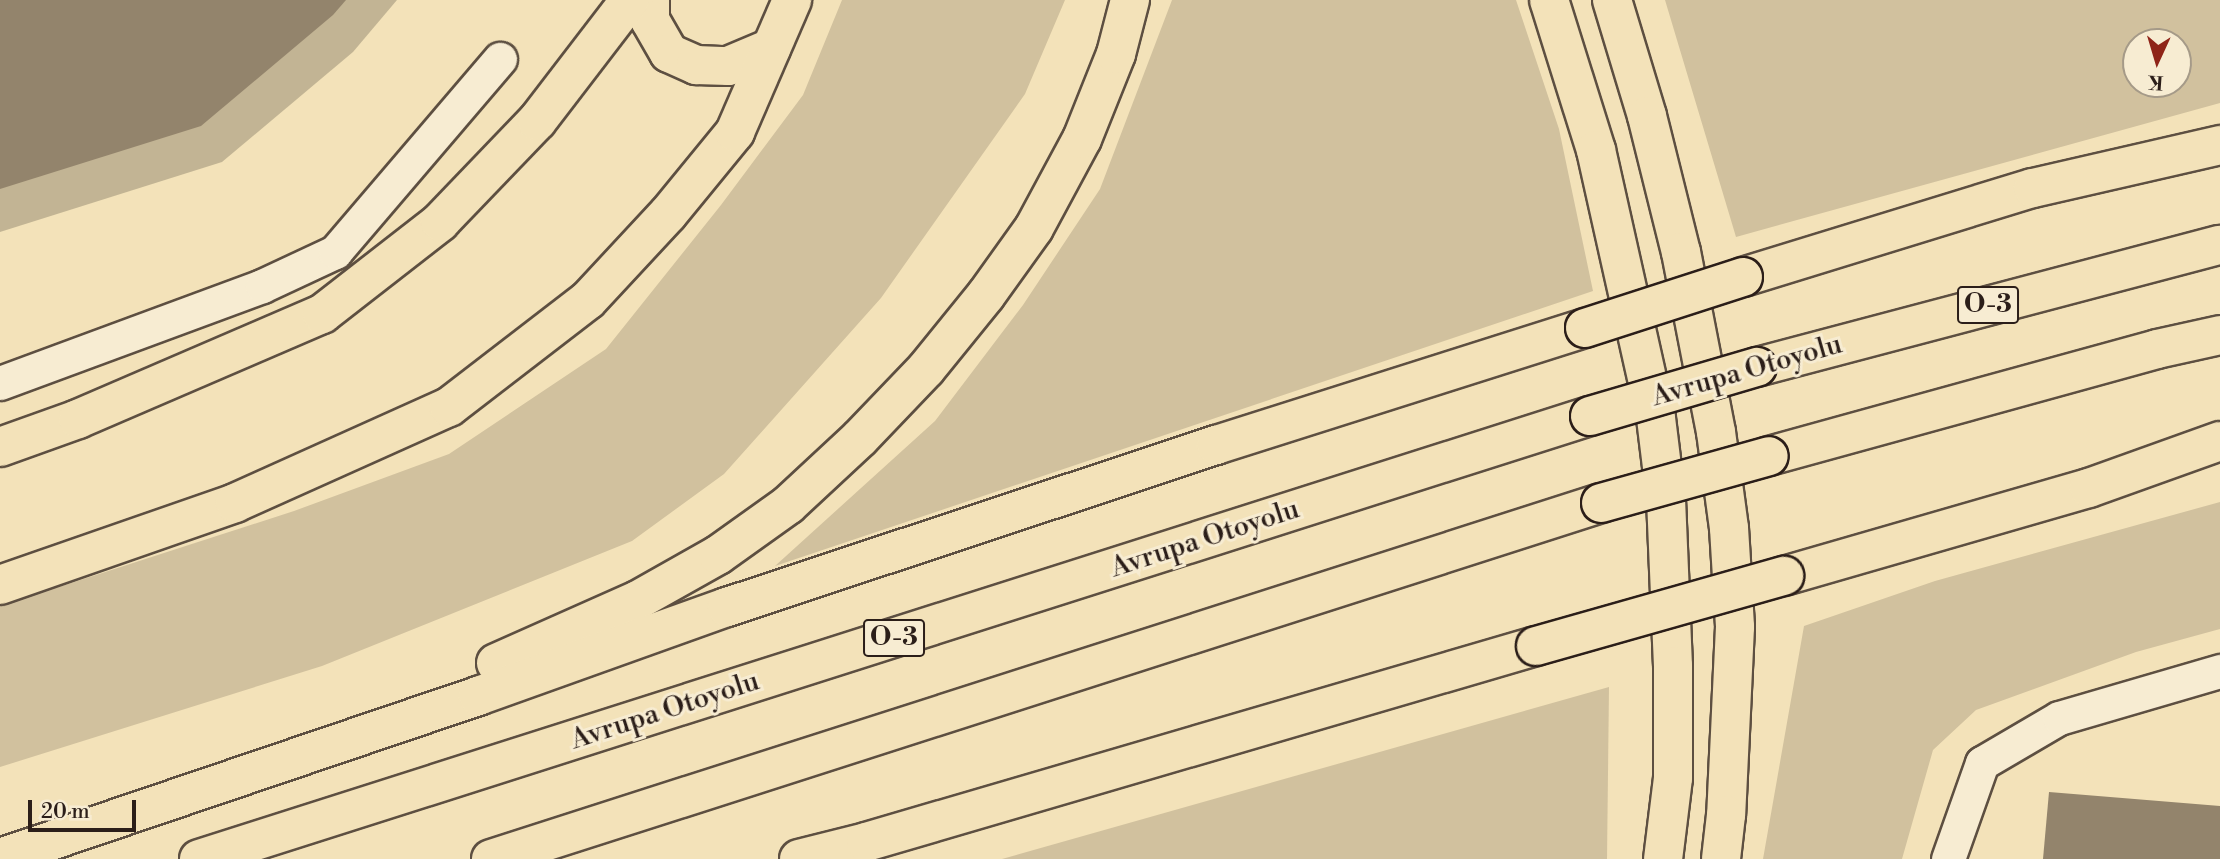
<!DOCTYPE html>
<style>
body{margin:0}
#map{position:relative;width:2220px;height:859px;overflow:hidden;background:#f3e2b9;font-family:"Libre Bodoni",serif}
div>[style]{position:absolute}
[style*='--x']{left:calc(var(--x)*1px);top:calc(var(--y)*1px);width:calc(var(--w)*1px);rotate:calc(var(--a)*1deg)}
.green>*{inset:0;background:#d1c19e}
.shadow>*{inset:0;background:#0003}
.building>*{inset:0;background:#93846c}
.roads{filter:drop-shadow(2px 0 #5d4f41) drop-shadow(-2px 0 #5d4f41) drop-shadow(0 2px #5d4f41) drop-shadow(0 -2px #5d4f41)}
.minor>*{height:33px;margin:-16.5px;padding:0 16.5px;transform-origin:16.5px;border-radius:16.5px;background:#f7ecd2}
.primary>*{height:38px;margin:-19px;padding:0 19px;transform-origin:19px;border-radius:19px;background:#f3e2b9}
.motorway>*{height:38px;margin:-19px;padding:0 19px;transform-origin:19px;border-radius:19px;background:#f3e2b9}
.bridges{filter:drop-shadow(2px 0 #2b1e19) drop-shadow(-2px 0 #2b1e19) drop-shadow(0 2px #2b1e19) drop-shadow(0 -2px #2b1e19)}
.motorway-bridge>*{height:38px;margin:-19px;padding:0 19px;transform-origin:19px;border-radius:19px;background:#f3e2b9}
span{translate:-50% -50%;white-space:nowrap;text-align:center;line-height:1.15;-webkit-text-stroke:6px #f7ecd2;paint-order:stroke}
.shield-label span{padding:2px 5px;background:#f7ecd2;border:2px solid;border-radius:5px;-webkit-text-stroke-width:0}
.shield-label{font-size:26px;color:#2b1e19;font-weight:700}
.street-label{font-size:28px;color:#2b1e19}
.north{position:absolute;left:2122px;top:28px;width:70px;height:70px;box-sizing:border-box;background:#f7ecd2;border:2px solid #a59a88;border-radius:50%;rotate:184deg;font-size:19px;font-weight:700;line-height:28px;text-align:center;color:#2b1e19}
.north::after{content:'';display:block;margin:auto;width:24px;height:32px;background:#8f2418;clip-path:polygon(50% 0,100% 100%,50% 72%,0 100%)}
.scale{position:absolute;left:28px;top:800px;width:108px;height:32px;box-sizing:border-box;border:4px solid #2b1e19;border-top:0;padding-left:9px;font-size:21px;line-height:24px;white-space:nowrap;color:#2b1e19;-webkit-text-stroke:5px #f7ecd2;paint-order:stroke}
</style>
<div id="map">
<div class="green">
<i style="clip-path:polygon(842px 0,1065px 0,1025px 94px,881px 298px,724px 474px,632px 541px,322px 666px,0 767px,0 606px,294px 511px,449px 454px,606px 349px,721px 205px,803px 95px)"></i>
<i style="clip-path:polygon(1172px 0,1516px 0,1559px 129px,1593px 291px,775px 566px,935px 421px,1023px 305px,1100px 189px)"></i>
<i style="clip-path:polygon(evenodd,1665px 0,2220px 0,2220px 103px,1736px 237px,1665px 0,2136px 42px,2178px 42px,2178px 84px,2136px 84px,2136px 42px)"></i>
<i style="clip-path:polygon(2220px 502px,2220px 629px,2136px 652px,1976px 710px,1933px 750px,1902px 859px,1763px 859px,1804px 626px,1935px 581px)"></i>
<i style="clip-path:polygon(1609px 687px,1607px 859px,1002px 859px)"></i>
</div>
<div class="shadow">
<i style="clip-path:polygon(0 0,397px 0,353px 52px,222px 162px,0 232px)"></i>
</div>
<div class="building">
<i style="clip-path:polygon(0 0,346px 0,333px 15px,201px 126px,0 189px)"></i>
<i style="clip-path:polygon(2049px 792px,2220px 806px,2220px 859px,2043px 859px)"></i>
</div>
<div class="roads">
<div class="minor">
<i style="--x:0;--y:383;--w:279;--a:-20.3"></i>
<i style="--x:262;--y:286;--w:81;--a:-25"></i>
<i style="--x:335;--y:252;--w:254;--a:-49.5"></i>
<i style="--x:1948;--y:859;--w:102;--a:-70.5"></i>
<i style="--x:1982;--y:763;--w:89;--a:-30.3"></i>
<i style="--x:2059;--y:718;--w:168;--a:-16.3"></i>
</div>
<div class="primary">
<i style="--x:650;--y:0;--w:20;--a:90"></i>
<i style="--x:650;--y:20;--w:38;--a:60"></i>
<i style="--x:669;--y:53;--w:30;--a:24"></i>
<i style="--x:696;--y:65;--w:32;--a:2"></i>
<i style="--x:728;--y:66;--w:47;--a:-22.7"></i>
<i style="--x:0;--y:447;--w:83;--a:-19.7"></i>
<i style="--x:78;--y:419;--w:266;--a:-23.3"></i>
<i style="--x:322;--y:314;--w:150;--a:-37.9"></i>
<i style="--x:440;--y:222;--w:140;--a:-46.2"></i>
<i style="--x:537;--y:121;--w:153;--a:-52.5"></i>
<i style="--x:0;--y:585;--w:249;--a:-19.2"></i>
<i style="--x:235;--y:503;--w:235;--a:-24.2"></i>
<i style="--x:449;--y:407;--w:175;--a:-37.6"></i>
<i style="--x:588;--y:300;--w:117;--a:-47.1"></i>
<i style="--x:668;--y:214;--w:106;--a:-50.7"></i>
<i style="--x:735;--y:132;--w:144;--a:-66.6"></i>
</div>
<div class="motorway">
<i style="--x:1549;--y:0;--w:157;--a:72.6"></i>
<i style="--x:1596;--y:150;--w:275;--a:77.4"></i>
<i style="--x:1656;--y:418;--w:82;--a:83"></i>
<i style="--x:1666;--y:499;--w:167;--a:87.6"></i>
<i style="--x:1673;--y:666;--w:112;--a:90"></i>
<i style="--x:1673;--y:778;--w:82;--a:97"></i>
<i style="--x:1612;--y:0;--w:121;--a:73.2"></i>
<i style="--x:1647;--y:116;--w:140;--a:76"></i>
<i style="--x:1681;--y:252;--w:183;--a:79"></i>
<i style="--x:1716;--y:432;--w:97;--a:82.3"></i>
<i style="--x:1729;--y:528;--w:99;--a:86.5"></i>
<i style="--x:1735;--y:627;--w:188;--a:92.7"></i>
<i style="--x:1726;--y:815;--w:44;--a:96.5"></i>
<i style="--x:1743;--y:277;--w:303;--a:-17.1"></i>
<i style="--x:2033;--y:188;--w:192;--a:-12.9"></i>
<i style="--x:1757;--y:367;--w:479;--a:-14.8"></i>
<i style="--x:1769;--y:456;--w:402;--a:-15.4"></i>
<i style="--x:2157;--y:349;--w:65;--a:-12.5"></i>
<i style="--x:1784;--y:576;--w:317;--a:-16.1"></i>
<i style="--x:2089;--y:488;--w:139;--a:-19.7"></i>
<i style="--x:496;--y:663;--w:155;--a:-23.9"></i>
<i style="--x:638;--y:600;--w:92;--a:-29.4"></i>
<i style="--x:718;--y:555;--w:86;--a:-35.5"></i>
<i style="--x:788;--y:505;--w:98;--a:-42.9"></i>
<i style="--x:860;--y:438;--w:95;--a:-46.3"></i>
<i style="--x:926;--y:369;--w:95;--a:-51"></i>
<i style="--x:986;--y:295;--w:82;--a:-54.4"></i>
<i style="--x:1034;--y:228;--w:101;--a:-61.7"></i>
<i style="--x:1082;--y:139;--w:92;--a:-68.2"></i>
<i style="--x:1116;--y:54;--w:56;--a:-75.5"></i>
<i style="--x:0;--y:858;--w:505;--a:-18.72"></i>
<i style="--x:478;--y:696;--w:264;--a:-19.7"></i>
<i style="--x:727;--y:607;--w:515;--a:-18.33"></i>
<i style="--x:1216;--y:445;--w:387;--a:-17.6"></i>
<i style="--x:199;--y:859;--w:1460;--a:-17.67"></i>
<i style="--x:491;--y:859;--w:1166;--a:-17.78"></i>
<i style="--x:799;--y:859;--w:69;--a:-14.2"></i>
<i style="--x:866;--y:842;--w:698;--a:-16.31"></i>
</div>
</div>
<div class="bridges">
<div class="motorway-bridge">
<i style="--x:1585;--y:328;--w:166;--a:-17.9"></i>
<i style="--x:1590;--y:416;--w:174;--a:-16.4"></i>
<i style="--x:1601;--y:503;--w:174;--a:-15.6"></i>
<i style="--x:1536;--y:646;--w:258;--a:-15.8"></i>
</div>
</div>
<div class="shield-label">
<span style="left:1988px;top:305px">O-3</span>
<span style="left:894px;top:638px">O-3</span>
</div>
<div class="street-label">
<span style="left:1747px;top:371px;rotate:-16deg">Avrupa Otoyolu</span>
<span style="left:1205px;top:539px;rotate:-18deg">Avrupa Otoyolu</span>
<span style="left:665px;top:711px;rotate:-18deg">Avrupa Otoyolu</span>
</div>
<div class="north">K</div>
<div class="scale">20 m</div>
</div>
